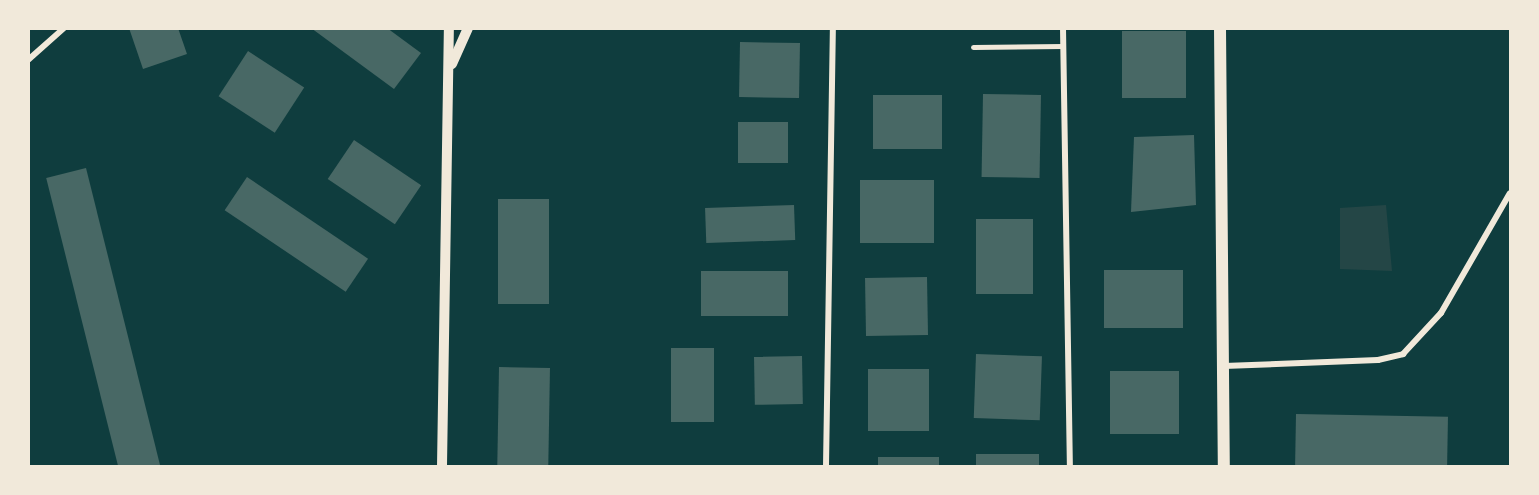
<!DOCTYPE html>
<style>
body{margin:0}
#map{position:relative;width:1539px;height:495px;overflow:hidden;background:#0f3d3e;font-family:Ubuntu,sans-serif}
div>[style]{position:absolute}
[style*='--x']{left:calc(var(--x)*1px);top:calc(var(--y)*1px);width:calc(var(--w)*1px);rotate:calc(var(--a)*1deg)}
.green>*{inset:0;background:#244646}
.building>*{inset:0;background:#486865;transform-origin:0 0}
.pedestrian>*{height:5px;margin:-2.5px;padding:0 2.5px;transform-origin:2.5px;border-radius:2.5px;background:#f1e9da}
.minor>*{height:6px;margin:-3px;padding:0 3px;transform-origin:3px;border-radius:3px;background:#f1e9da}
.tertiary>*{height:10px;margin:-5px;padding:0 5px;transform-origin:5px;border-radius:5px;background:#f1e9da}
.secondary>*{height:12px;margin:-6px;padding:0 6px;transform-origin:6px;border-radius:6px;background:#f1e9da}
span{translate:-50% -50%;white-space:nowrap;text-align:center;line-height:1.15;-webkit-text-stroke:6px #f1e9da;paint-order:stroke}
.frame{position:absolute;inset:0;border:30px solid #f1e9da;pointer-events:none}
</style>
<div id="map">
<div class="green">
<i style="clip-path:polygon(1386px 205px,1392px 271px,1340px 269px,1340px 208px)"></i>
</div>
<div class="building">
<i style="clip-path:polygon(129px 28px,178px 28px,187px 54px,143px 69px)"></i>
<i style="clip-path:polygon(311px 28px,387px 28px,421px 53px,394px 89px)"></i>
<i style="left:1122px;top:31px;width:64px;height:67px"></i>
<i style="left:740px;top:42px;width:60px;height:55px;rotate:1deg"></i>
<i style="left:248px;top:51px;width:67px;height:54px;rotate:33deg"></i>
<i style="left:983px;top:94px;width:58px;height:83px;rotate:1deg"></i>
<i style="left:873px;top:95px;width:69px;height:54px"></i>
<i style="left:738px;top:122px;width:50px;height:41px"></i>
<i style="clip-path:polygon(1194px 135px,1196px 205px,1131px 212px,1134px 137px)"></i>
<i style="left:354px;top:140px;width:81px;height:47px;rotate:34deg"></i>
<i style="left:86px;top:168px;width:307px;height:41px;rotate:76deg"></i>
<i style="left:247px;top:177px;width:146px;height:40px;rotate:34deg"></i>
<i style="left:860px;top:180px;width:74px;height:63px"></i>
<i style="left:498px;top:199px;width:51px;height:105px"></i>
<i style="left:794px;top:205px;width:35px;height:89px;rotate:88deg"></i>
<i style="left:976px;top:219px;width:57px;height:75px"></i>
<i style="left:1104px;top:270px;width:79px;height:58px"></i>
<i style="left:701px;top:271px;width:87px;height:45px"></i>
<i style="left:927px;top:277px;width:58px;height:62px;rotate:89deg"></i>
<i style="left:671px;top:348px;width:43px;height:74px"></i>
<i style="left:976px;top:354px;width:66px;height:64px;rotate:2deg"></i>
<i style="left:802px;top:356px;width:48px;height:48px;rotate:89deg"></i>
<i style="left:499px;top:367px;width:51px;height:99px;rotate:1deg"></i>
<i style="left:868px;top:369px;width:61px;height:62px"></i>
<i style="left:1110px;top:371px;width:69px;height:63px"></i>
<i style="left:1296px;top:414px;width:152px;height:52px;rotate:1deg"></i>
<i style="left:1039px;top:454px;width:12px;height:63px;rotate:90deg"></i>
<i style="left:878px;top:457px;width:61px;height:9px"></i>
</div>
<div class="pedestrian">
<i style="--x:973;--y:47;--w:90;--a:-0.6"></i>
</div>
<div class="minor">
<i style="--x:1063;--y:28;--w:438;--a:89.1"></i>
<i style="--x:28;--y:60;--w:48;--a:-41.6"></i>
<i style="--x:1224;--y:366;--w:154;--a:-2.2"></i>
<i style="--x:1378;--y:360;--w:26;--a:-13"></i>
<i style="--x:1403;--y:354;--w:56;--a:-47.2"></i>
<i style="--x:1441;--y:313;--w:138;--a:-60.1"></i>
<i style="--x:826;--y:466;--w:438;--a:-89.1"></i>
</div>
<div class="tertiary">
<i style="--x:452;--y:64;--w:39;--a:-66"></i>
<i style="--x:442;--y:466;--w:438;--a:-89.1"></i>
</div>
<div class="secondary">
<i style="--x:1220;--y:28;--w:438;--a:89.5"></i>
</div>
<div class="frame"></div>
</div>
